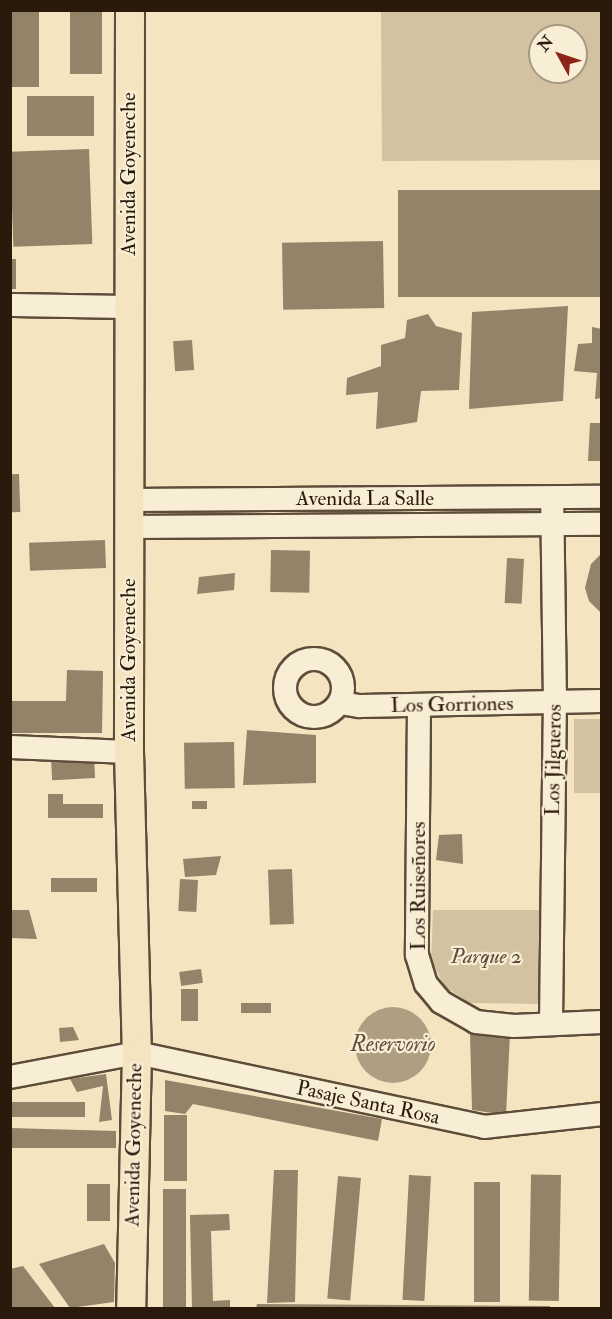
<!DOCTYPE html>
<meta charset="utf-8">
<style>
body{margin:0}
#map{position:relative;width:612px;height:1319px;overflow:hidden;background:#f4e4bf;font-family:"IM FELL Double Pica",serif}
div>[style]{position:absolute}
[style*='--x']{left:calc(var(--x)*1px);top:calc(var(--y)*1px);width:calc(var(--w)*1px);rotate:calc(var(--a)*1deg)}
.green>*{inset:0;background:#d2c2a1;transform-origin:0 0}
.water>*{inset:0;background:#af9f82}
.round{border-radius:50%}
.building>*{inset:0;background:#938369;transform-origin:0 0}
.roads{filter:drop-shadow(2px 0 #5c4c39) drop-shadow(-2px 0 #5c4c39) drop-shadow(0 2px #5c4c39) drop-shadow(0 -2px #5c4c39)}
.minor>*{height:22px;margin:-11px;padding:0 11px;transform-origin:11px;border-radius:11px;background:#f8edd5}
.minor>.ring{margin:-11px;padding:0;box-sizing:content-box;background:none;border:22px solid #f8edd5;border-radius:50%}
.major>*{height:28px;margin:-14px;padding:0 14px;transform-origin:14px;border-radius:14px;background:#f4e4bf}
span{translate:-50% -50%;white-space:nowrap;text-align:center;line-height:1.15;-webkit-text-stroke:4.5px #f8edd5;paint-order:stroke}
.street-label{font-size:21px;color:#2a1a0c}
.park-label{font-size:21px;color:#5c4c39;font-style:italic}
.water-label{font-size:22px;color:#5f4f3b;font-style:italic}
.frame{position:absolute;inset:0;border:12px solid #2a1a0c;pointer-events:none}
.north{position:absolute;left:528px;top:24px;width:60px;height:60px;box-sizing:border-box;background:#f8edd5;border:2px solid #a69985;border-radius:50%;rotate:310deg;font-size:16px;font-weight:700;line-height:24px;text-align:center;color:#2a1a0c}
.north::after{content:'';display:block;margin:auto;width:21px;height:27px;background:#8f2418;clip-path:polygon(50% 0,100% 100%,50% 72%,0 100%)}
</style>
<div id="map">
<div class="green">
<i style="clip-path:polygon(evenodd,381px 11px,601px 11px,601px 160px,382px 161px,381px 11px,540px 36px,576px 36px,576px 72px,540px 72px,540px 36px)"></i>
<i style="left:601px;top:719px;width:74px;height:27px;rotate:90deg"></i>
<i style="clip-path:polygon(433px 910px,541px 910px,541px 1004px,470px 1003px,445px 987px,431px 960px)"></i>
</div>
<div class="water">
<i class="round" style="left:355px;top:1007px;width:76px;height:76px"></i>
</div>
<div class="building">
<i style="left:10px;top:10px;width:29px;height:77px"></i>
<i style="left:70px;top:10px;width:32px;height:64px"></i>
<i style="left:94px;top:96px;width:40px;height:67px;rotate:90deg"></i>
<i style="left:89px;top:149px;width:95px;height:79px;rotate:88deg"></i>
<i style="left:602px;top:190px;width:107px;height:204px;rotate:90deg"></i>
<i style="left:383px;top:241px;width:67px;height:101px;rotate:89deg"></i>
<i style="left:10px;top:259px;width:6px;height:30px"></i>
<i style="clip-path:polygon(568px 306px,563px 401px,469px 409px,472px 312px)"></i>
<i style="clip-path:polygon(428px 314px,436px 326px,462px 333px,459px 390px,421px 391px,417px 422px,376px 429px,378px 392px,346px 395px,347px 378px,381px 366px,381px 345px,405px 338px,407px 320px)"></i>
<i style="clip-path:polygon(592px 327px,602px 329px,602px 398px,595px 399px,597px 373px,574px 371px,578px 344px,592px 343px)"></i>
<i style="left:192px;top:340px;width:30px;height:19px;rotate:86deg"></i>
<i style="clip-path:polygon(590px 423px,602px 423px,602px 461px,588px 461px)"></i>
<i style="left:19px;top:474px;width:38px;height:9px;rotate:88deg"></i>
<i style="left:105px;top:540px;width:28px;height:76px;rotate:88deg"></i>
<i style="left:271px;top:550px;width:39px;height:42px;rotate:1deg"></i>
<i style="clip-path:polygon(602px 553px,602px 614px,589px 601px,585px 588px,591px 564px)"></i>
<i style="left:507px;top:558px;width:17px;height:45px;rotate:3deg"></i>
<i style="clip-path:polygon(235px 573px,234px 590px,197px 594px,199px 577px)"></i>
<i style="clip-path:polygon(67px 670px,103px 671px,102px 733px,10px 733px,10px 701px,66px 701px)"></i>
<i style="clip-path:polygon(247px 730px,316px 735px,316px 783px,243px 785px)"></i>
<i style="left:234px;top:742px;width:46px;height:50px;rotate:89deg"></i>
<i style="left:94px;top:757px;width:21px;height:43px;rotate:87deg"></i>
<i style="clip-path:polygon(48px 794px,63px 794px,63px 804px,103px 804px,103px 818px,48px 818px)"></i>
<i style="left:207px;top:801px;width:8px;height:15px;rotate:90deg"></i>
<i style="clip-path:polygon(462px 834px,463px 864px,436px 860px,439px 835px)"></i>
<i style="clip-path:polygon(221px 856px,216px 875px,185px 877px,183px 859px)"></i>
<i style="left:292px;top:869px;width:55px;height:24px;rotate:88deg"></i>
<i style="left:97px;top:878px;width:14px;height:46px;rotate:90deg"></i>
<i style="left:180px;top:879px;width:18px;height:32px;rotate:3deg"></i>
<i style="clip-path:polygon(10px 910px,29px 910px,37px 939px,10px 938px)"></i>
<i style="left:201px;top:969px;width:14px;height:22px;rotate:82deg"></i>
<i style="left:198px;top:989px;width:32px;height:17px;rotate:90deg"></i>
<i style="left:271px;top:1003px;width:10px;height:30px;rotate:90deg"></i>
<i style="clip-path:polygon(73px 1027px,79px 1040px,60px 1042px,59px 1028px)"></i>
<i style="clip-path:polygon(470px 1033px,510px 1034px,506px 1115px,472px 1110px)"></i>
<i style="clip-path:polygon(106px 1074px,112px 1120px,99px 1122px,103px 1086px,77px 1092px,70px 1079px)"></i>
<i style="clip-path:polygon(165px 1080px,382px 1119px,378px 1141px,193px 1104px,185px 1114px,165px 1111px)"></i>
<i style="left:85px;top:1102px;width:15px;height:75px;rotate:90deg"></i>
<i style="left:164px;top:1115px;width:23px;height:66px"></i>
<i style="clip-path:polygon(10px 1128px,116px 1131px,116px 1148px,10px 1148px)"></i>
<i style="clip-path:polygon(274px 1170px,298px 1170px,295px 1302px,267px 1303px)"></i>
<i style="left:409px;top:1175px;width:22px;height:125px;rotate:3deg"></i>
<i style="left:561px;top:1175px;width:126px;height:30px;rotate:91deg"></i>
<i style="left:338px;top:1176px;width:23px;height:123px;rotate:5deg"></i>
<i style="left:474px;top:1182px;width:26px;height:120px"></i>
<i style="left:87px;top:1184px;width:23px;height:37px"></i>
<i style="left:186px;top:1189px;width:119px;height:23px;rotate:90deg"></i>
<i style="clip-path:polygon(229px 1214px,230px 1230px,211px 1231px,213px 1301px,230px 1300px,230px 1308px,192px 1308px,190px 1215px)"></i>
<i style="clip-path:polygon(104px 1244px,115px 1263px,114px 1302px,70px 1308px,39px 1264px)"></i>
<i style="clip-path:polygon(23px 1266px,55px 1308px,10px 1308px,10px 1269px)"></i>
<i style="clip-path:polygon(257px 1304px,550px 1306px,550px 1308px,256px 1308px)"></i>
</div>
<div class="roads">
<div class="minor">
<i style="--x:10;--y:305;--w:119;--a:1"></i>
<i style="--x:129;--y:500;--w:473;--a:-0.4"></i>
<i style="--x:129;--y:527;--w:473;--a:-0.4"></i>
<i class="ring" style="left:285px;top:659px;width:36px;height:36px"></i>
<i style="--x:340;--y:703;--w:20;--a:9"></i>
<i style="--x:360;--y:706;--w:242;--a:-1.2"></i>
<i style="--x:419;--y:706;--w:249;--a:90.5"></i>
<i style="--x:417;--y:955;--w:30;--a:73"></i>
<i style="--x:426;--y:984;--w:23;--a:50"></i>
<i style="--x:441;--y:1002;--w:40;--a:29.7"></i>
<i style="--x:476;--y:1022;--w:38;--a:6"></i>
<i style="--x:514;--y:1026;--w:88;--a:-2.6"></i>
<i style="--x:10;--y:747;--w:119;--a:2.4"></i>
<i style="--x:551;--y:1023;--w:320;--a:-89.3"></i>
<i style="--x:555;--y:703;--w:205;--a:-90.8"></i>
<i style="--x:10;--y:1077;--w:129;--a:-10.7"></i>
<i style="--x:137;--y:1053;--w:355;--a:12"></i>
<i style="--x:484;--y:1127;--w:119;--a:-6.3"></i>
</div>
<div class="major">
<i style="--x:130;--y:10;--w:742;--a:90.08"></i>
<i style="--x:129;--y:752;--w:301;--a:88.5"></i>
<i style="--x:137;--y:1053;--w:255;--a:91.3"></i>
</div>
</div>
<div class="street-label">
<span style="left:129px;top:174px;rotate:-90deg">Avenida Goyeneche</span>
<span style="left:365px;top:499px">Avenida La Salle</span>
<span style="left:129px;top:660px;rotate:-90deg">Avenida Goyeneche</span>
<span style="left:452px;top:705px;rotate:-1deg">Los Gorriones</span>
<span style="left:554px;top:760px;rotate:-89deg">Los Jilgueros</span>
<span style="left:419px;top:886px;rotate:-90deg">Los Ruiseñores</span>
<span style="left:368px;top:1103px;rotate:12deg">Pasaje Santa Rosa</span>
<span style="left:134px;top:1145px;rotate:-89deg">Avenida Goyeneche</span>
</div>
<div class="park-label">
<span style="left:486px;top:957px">Parque 2</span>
</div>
<div class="water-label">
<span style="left:393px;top:1045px">Reservorio</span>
</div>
<div class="frame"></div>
<div class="north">N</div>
</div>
